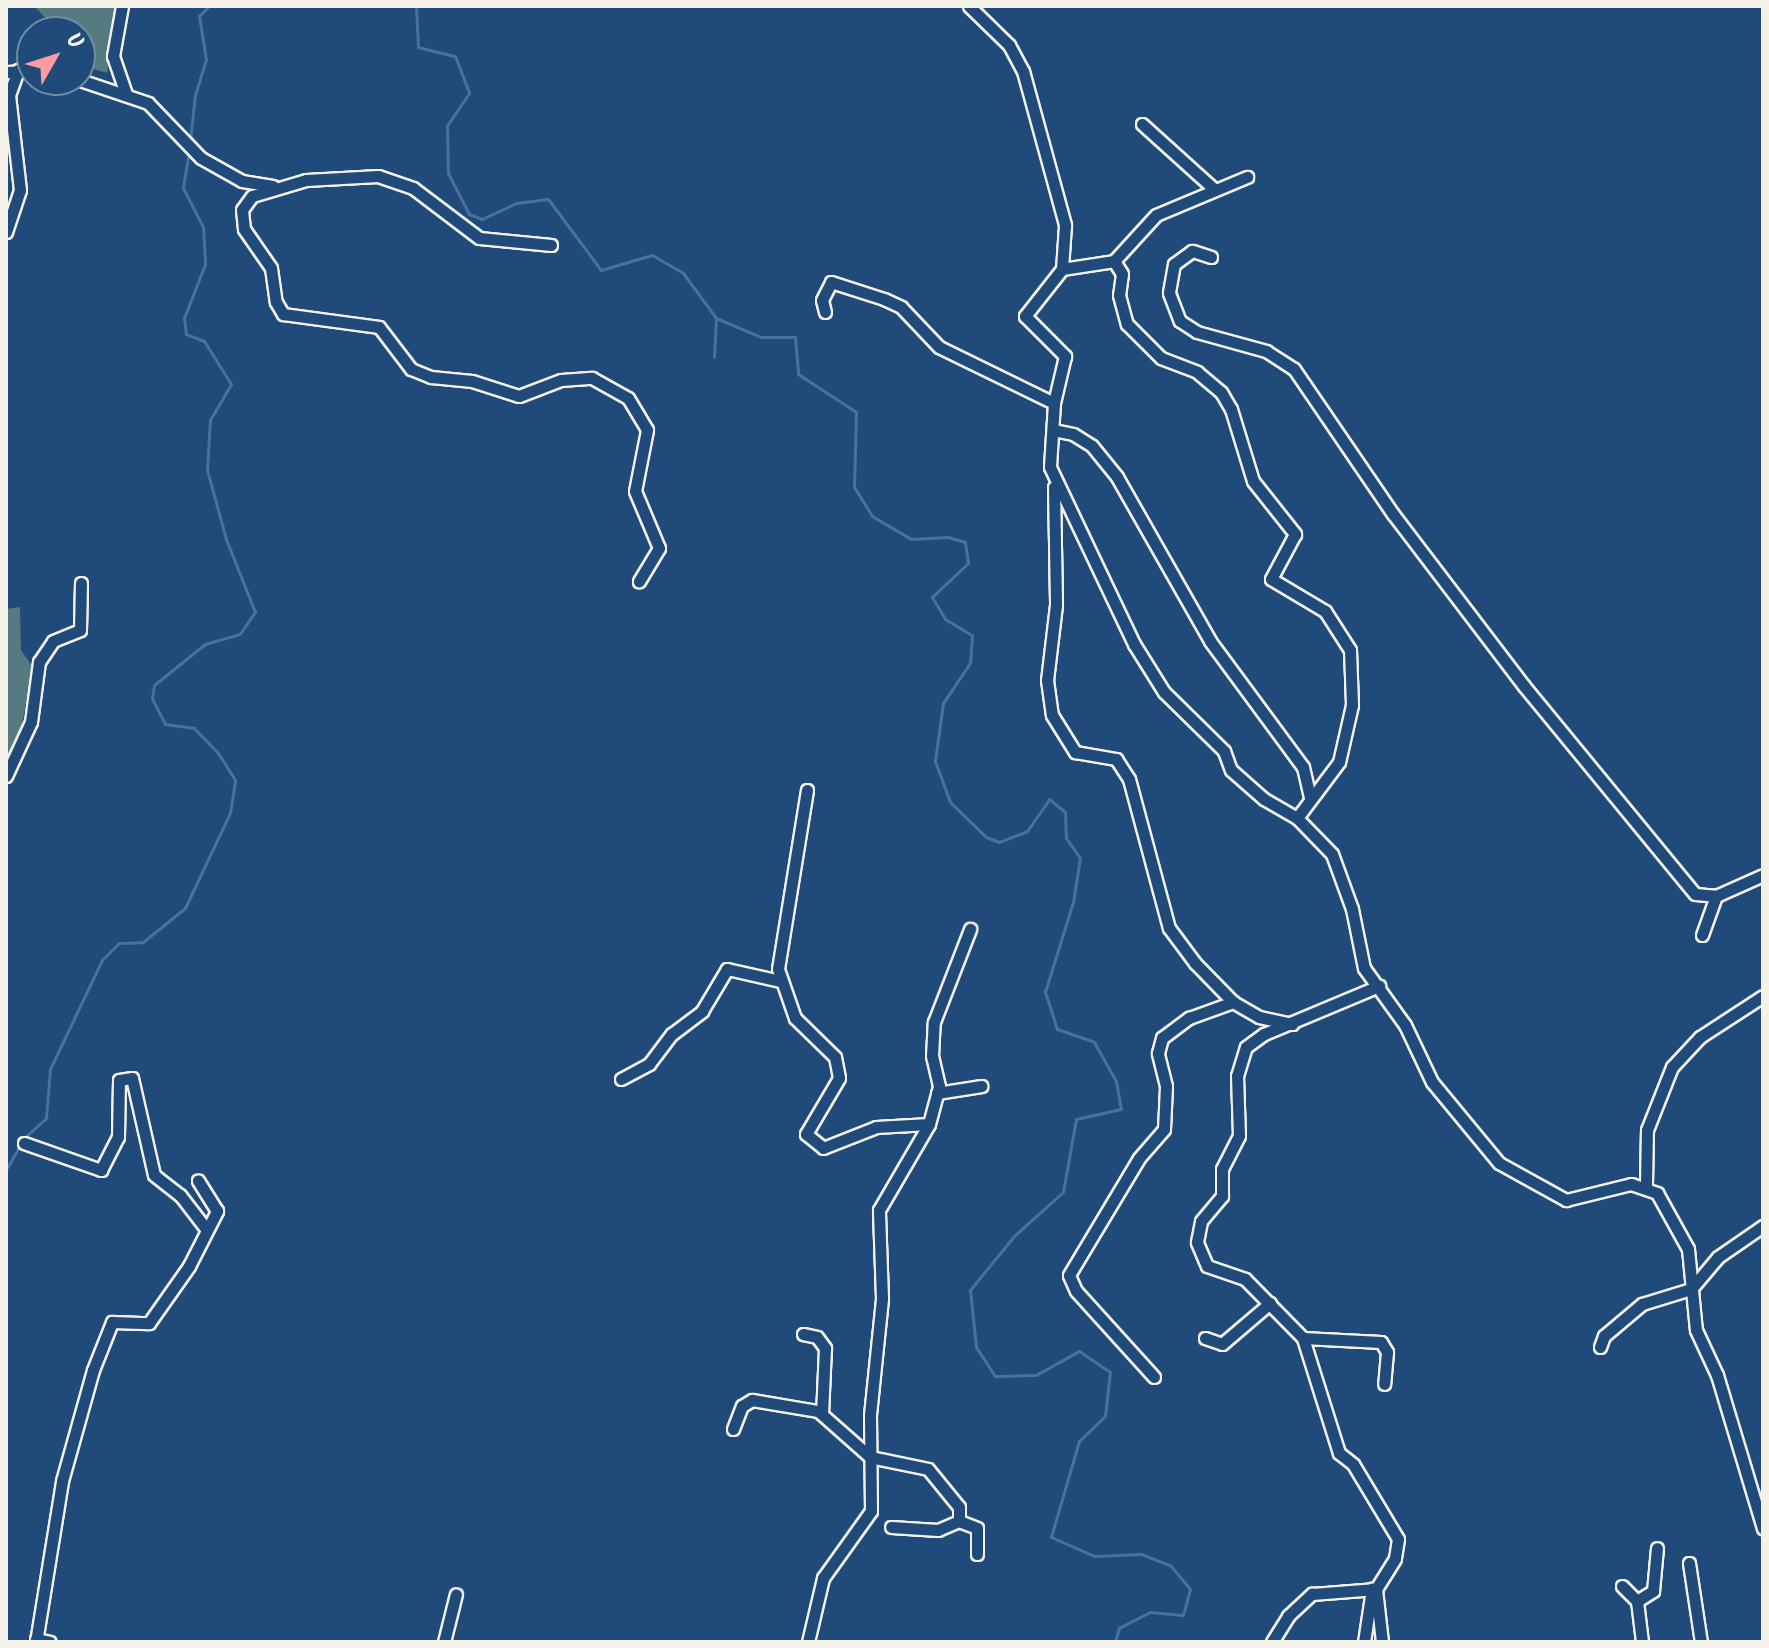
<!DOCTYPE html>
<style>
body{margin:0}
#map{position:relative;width:1769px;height:1648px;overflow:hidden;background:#1f4a7a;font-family:Kalam,sans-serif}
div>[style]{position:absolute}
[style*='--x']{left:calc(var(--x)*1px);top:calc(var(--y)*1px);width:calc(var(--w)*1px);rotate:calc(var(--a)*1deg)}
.green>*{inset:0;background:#557a80}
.stream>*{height:3px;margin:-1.5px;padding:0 1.5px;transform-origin:1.5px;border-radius:1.5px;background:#4473a0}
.roads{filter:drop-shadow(2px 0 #f4f1e8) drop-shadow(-2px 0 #f4f1e8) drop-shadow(0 2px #f4f1e8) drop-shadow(0 -2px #f4f1e8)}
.street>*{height:11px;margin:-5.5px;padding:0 5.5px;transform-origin:5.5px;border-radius:5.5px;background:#1f4a7a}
span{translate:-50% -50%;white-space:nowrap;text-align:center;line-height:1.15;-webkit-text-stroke:7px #1f4a7a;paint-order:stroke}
.frame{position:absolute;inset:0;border:8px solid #f4f1e8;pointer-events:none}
.north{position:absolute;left:16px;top:16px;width:80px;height:80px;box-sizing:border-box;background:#1f4a7a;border:2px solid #748da6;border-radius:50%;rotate:51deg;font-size:22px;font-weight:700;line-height:32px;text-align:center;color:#f4f1e8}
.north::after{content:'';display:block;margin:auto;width:28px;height:36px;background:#ff9aa2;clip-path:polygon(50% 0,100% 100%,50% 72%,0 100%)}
</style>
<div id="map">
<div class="green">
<i style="clip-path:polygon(34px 6px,118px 6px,107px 73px,80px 65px,80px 32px,59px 32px)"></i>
<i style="clip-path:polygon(20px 607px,21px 650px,33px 667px,19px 739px,6px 764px,6px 609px)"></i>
</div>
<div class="stream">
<i style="--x:416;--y:6;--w:41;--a:87.2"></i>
<i style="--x:418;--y:47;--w:38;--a:14"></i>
<i style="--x:455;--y:56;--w:40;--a:69"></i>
<i style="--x:469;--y:93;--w:40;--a:124"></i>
<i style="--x:447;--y:126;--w:47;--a:88.8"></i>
<i style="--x:448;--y:173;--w:46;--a:62.9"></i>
<i style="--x:469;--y:214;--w:14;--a:21"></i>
<i style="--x:482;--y:219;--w:38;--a:-25"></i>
<i style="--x:516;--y:203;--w:32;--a:-7"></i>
<i style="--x:548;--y:199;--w:89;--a:53.3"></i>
<i style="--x:601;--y:270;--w:53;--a:-16.4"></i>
<i style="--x:652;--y:255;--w:36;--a:30"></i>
<i style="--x:683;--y:273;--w:56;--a:53.7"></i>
<i style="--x:716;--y:318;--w:39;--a:93"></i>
<i style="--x:190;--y:141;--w:46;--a:-83.8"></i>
<i style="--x:195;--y:95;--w:37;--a:-73"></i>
<i style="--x:206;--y:60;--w:45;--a:-99"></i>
<i style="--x:199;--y:16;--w:14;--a:-45"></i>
<i style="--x:716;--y:318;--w:49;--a:22.9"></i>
<i style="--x:761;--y:337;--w:34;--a:0"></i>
<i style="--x:795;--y:337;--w:37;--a:85"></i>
<i style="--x:798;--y:374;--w:69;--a:33.2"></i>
<i style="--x:856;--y:412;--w:75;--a:91.5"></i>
<i style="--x:854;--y:487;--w:34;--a:58"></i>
<i style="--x:872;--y:516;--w:45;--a:30.5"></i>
<i style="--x:911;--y:539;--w:37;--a:-3"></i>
<i style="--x:948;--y:537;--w:18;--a:16"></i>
<i style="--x:965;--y:542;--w:21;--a:82"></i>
<i style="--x:968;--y:563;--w:50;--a:136.6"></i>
<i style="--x:932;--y:597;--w:26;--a:59"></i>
<i style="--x:945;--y:619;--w:31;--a:31"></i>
<i style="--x:972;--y:635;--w:28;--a:94"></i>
<i style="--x:970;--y:663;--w:48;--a:124"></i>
<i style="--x:943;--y:703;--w:59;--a:97.9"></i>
<i style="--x:935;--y:761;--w:44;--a:69.9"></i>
<i style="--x:950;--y:802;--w:50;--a:44.2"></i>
<i style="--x:986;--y:837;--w:14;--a:21"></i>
<i style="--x:999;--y:842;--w:30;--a:-21"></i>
<i style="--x:1027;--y:831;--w:39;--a:-55"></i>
<i style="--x:1049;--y:799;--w:21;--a:39"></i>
<i style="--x:1065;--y:812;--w:26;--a:88"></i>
<i style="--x:1066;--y:838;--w:24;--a:55"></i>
<i style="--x:1080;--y:858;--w:45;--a:99"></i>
<i style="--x:1073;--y:902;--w:94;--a:107.3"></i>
<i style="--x:1045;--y:992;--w:39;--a:72"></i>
<i style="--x:1057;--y:1029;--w:39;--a:19"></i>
<i style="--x:1094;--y:1042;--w:45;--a:60.6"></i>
<i style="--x:1116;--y:1081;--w:28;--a:80"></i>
<i style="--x:1121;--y:1109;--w:46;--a:167.5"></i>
<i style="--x:1076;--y:1119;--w:74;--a:100.1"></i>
<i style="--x:1063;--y:1192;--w:66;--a:138.1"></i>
<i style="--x:1014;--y:1236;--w:70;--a:129.2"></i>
<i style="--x:970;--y:1290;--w:57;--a:84"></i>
<i style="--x:976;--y:1347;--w:35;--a:57"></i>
<i style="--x:995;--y:1376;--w:41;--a:-1.4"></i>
<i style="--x:1036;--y:1375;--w:49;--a:-29.2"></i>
<i style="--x:1079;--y:1351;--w:37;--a:34"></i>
<i style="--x:1110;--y:1372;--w:44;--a:96.5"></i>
<i style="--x:1105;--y:1416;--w:36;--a:136"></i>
<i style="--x:1079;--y:1441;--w:100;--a:106.3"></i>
<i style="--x:1051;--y:1537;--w:47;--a:23.8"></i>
<i style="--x:1094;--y:1556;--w:47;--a:-2.4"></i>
<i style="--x:1141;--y:1554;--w:31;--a:21"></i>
<i style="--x:1170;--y:1565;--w:31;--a:50"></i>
<i style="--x:1190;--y:1589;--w:27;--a:105"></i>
<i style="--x:1183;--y:1615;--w:33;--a:-175"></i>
<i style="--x:1150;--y:1612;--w:35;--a:153"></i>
<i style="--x:1119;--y:1628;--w:15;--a:106"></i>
<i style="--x:6;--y:1170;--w:37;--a:-61"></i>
<i style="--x:24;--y:1138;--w:30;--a:-42"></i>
<i style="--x:46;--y:1118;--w:49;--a:-85.3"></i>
<i style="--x:50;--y:1069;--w:121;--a:-64.5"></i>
<i style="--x:102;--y:960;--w:24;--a:-45"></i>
<i style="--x:119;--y:943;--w:24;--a:-2"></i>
<i style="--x:143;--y:942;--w:54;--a:-39"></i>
<i style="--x:185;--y:908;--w:105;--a:-64.7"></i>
<i style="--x:230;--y:813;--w:33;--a:-81"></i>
<i style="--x:235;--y:780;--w:31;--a:-122"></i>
<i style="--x:219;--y:754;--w:36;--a:-134"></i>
<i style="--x:194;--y:728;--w:29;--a:-172"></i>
<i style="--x:165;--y:724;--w:29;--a:-117"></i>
<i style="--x:152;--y:698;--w:13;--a:-81"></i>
<i style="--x:154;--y:685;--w:65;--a:-38.8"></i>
<i style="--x:205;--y:644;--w:36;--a:-16"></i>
<i style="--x:240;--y:634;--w:27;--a:-56"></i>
<i style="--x:255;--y:612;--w:79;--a:-111.7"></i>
<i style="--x:226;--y:539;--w:72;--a:-105.4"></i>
<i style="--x:207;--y:470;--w:50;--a:-86.6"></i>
<i style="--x:210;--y:420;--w:42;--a:-59.7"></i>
<i style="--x:231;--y:384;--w:51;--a:-122.1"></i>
<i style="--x:204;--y:341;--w:19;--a:-159"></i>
<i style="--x:186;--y:334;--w:16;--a:-97"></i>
<i style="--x:184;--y:318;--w:58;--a:-68.7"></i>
<i style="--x:205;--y:264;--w:37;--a:-93"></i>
<i style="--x:203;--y:227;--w:44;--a:-117.1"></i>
<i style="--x:183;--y:188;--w:36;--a:-81"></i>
</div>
<div class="roads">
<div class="street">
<i style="--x:122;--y:6;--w:51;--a:100.2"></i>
<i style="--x:113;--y:56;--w:40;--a:71.1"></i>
<i style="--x:969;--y:6;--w:56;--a:44.3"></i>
<i style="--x:1009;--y:45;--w:30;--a:62"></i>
<i style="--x:1023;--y:71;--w:160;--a:74.7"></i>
<i style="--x:1065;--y:225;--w:44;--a:93.9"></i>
<i style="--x:1062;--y:269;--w:60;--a:128.2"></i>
<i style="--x:1025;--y:316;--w:57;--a:45"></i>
<i style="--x:1065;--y:356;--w:48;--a:103.2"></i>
<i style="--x:1054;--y:403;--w:64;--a:93.6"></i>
<i style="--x:1050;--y:467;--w:196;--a:64.6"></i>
<i style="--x:1134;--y:644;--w:57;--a:58"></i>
<i style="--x:1164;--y:692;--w:84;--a:44.5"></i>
<i style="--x:1224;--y:751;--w:20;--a:70"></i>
<i style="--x:1231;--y:770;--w:44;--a:41.3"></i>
<i style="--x:1264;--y:799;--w:38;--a:30"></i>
<i style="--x:1297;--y:818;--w:50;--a:45.8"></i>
<i style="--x:1332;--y:854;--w:59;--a:70"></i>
<i style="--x:1352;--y:909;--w:60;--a:78.5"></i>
<i style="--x:1364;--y:968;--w:70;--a:54.3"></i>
<i style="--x:1405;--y:1025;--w:63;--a:64.7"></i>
<i style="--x:1432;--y:1082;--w:105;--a:50.4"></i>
<i style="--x:1499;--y:1163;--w:77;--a:28.9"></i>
<i style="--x:1566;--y:1200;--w:67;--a:-13.8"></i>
<i style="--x:1631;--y:1184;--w:28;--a:19"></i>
<i style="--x:1657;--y:1193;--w:64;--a:61"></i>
<i style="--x:1688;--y:1249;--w:81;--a:84.4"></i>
<i style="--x:1696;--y:1330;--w:50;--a:65"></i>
<i style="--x:1717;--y:1375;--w:160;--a:73.3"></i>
<i style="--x:6;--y:72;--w:26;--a:-2"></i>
<i style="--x:80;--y:80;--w:72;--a:18.7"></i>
<i style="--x:148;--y:103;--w:76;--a:46.1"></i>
<i style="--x:201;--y:158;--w:47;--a:29.3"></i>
<i style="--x:242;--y:181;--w:31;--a:9"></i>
<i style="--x:1142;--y:124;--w:97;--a:42.1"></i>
<i style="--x:6;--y:232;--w:44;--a:-71.6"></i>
<i style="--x:20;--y:190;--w:96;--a:-96.6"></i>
<i style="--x:9;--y:95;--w:27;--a:-70"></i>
<i style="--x:551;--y:245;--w:72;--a:-174.4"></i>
<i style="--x:479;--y:238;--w:83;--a:-142.9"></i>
<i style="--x:413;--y:188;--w:37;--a:-161"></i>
<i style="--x:378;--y:176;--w:72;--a:176.8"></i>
<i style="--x:306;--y:180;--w:56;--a:163.5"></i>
<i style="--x:252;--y:196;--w:17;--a:126"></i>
<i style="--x:242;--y:210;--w:19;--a:84"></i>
<i style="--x:244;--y:229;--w:47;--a:55.3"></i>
<i style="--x:271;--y:268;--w:34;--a:82"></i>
<i style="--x:276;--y:302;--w:14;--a:60"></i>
<i style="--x:283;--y:314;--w:97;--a:7.7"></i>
<i style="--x:379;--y:327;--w:53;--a:52.7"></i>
<i style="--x:411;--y:369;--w:22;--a:22"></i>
<i style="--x:431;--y:377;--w:41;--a:5.6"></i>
<i style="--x:472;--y:381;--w:49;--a:17.7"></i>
<i style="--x:519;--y:396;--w:45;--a:-20.9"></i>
<i style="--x:561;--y:380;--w:31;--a:-4"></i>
<i style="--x:592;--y:378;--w:41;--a:29.1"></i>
<i style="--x:628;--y:398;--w:37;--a:59"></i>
<i style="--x:647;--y:430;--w:62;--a:101.1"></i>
<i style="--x:635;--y:491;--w:62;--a:67.2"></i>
<i style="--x:659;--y:548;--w:39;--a:121"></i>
<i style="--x:1211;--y:257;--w:20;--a:-162"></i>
<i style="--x:1192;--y:251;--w:22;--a:144"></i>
<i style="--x:1174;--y:264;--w:29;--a:100"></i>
<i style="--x:1169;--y:293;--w:30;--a:69"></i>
<i style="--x:1180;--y:321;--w:20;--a:33"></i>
<i style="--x:1197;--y:332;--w:72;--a:15.4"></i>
<i style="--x:1266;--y:351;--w:33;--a:33"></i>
<i style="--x:1294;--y:369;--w:176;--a:55.7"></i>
<i style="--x:1393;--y:514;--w:216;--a:52.7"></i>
<i style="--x:1524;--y:686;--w:269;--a:50.6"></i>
<i style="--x:1695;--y:894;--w:21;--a:5"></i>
<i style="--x:1716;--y:896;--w:51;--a:-24.1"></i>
<i style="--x:1114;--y:261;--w:15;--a:58"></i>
<i style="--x:1122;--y:274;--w:21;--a:98"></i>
<i style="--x:1119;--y:295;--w:30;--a:75"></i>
<i style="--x:1127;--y:324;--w:48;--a:45"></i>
<i style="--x:1161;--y:358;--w:39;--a:21"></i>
<i style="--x:1197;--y:372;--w:31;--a:40"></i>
<i style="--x:1221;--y:392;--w:20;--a:60"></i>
<i style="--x:1231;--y:409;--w:75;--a:73"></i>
<i style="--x:1253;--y:481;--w:68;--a:51.6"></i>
<i style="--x:1295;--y:534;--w:51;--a:118.1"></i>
<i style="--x:1271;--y:579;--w:63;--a:30.7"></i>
<i style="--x:1325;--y:611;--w:46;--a:57.3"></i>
<i style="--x:1350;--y:650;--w:55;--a:87.9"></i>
<i style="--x:1352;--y:705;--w:58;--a:102.8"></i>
<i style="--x:1339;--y:762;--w:70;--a:126.9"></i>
<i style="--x:1062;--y:269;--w:53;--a:-8.7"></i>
<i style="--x:1114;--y:261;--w:62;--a:-47.6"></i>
<i style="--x:1156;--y:215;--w:99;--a:-22.7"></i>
<i style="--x:825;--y:312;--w:12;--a:-104"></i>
<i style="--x:822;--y:300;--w:20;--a:-63"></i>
<i style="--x:831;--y:282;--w:56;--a:17.8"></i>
<i style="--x:884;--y:299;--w:19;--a:25"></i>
<i style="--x:901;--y:307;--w:55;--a:46.5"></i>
<i style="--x:939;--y:347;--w:128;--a:26"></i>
<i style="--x:1053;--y:430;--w:20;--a:11"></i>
<i style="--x:1073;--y:434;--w:22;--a:32"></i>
<i style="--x:1092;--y:446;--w:40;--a:51"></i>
<i style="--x:1117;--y:477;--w:189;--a:60.4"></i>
<i style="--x:1210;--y:641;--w:157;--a:53.6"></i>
<i style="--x:1303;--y:767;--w:32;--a:77"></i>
<i style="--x:1054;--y:487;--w:118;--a:89"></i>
<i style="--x:1056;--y:605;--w:76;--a:96.8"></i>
<i style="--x:1047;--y:680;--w:35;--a:82"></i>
<i style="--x:1052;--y:715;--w:44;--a:58.1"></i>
<i style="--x:1075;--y:752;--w:42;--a:9.7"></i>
<i style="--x:1116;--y:759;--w:24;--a:57"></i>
<i style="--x:1129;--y:779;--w:154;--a:75"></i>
<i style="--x:1169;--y:928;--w:44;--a:53.4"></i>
<i style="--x:1195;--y:963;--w:54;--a:45.7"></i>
<i style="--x:1233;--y:1002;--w:30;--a:30"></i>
<i style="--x:1259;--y:1017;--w:34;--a:12"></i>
<i style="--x:6;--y:776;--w:60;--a:-65.2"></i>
<i style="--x:31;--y:722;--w:61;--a:-82.4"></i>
<i style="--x:39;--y:662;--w:25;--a:-56"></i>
<i style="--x:53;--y:641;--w:29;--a:-22"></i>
<i style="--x:80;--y:630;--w:47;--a:-88.8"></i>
<i style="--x:807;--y:790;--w:181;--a:99.2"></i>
<i style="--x:778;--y:969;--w:52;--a:70.9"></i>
<i style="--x:795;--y:1018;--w:56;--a:44.3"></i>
<i style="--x:835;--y:1057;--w:21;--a:79"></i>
<i style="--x:839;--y:1078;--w:65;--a:120.5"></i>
<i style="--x:806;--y:1134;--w:22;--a:39"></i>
<i style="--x:823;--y:1148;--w:57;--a:-21.6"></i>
<i style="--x:876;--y:1127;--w:53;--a:-3.2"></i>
<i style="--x:1702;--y:935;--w:41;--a:-70.3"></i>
<i style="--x:621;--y:1079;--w:32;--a:-28"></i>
<i style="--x:649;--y:1064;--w:38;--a:-53"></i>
<i style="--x:672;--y:1034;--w:38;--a:-37"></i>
<i style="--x:702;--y:1011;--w:49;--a:-59.2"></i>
<i style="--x:727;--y:969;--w:54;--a:12.8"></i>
<i style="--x:937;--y:1093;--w:45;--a:-9"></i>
<i style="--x:24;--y:1143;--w:82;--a:19.3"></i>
<i style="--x:101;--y:1170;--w:37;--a:-63"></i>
<i style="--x:118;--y:1137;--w:57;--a:-89"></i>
<i style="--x:119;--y:1080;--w:13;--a:-9"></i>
<i style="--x:132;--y:1078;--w:99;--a:77.2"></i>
<i style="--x:154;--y:1175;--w:33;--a:38"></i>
<i style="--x:180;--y:1195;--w:44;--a:52.4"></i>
<i style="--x:1646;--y:1185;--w:55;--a:-89"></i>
<i style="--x:1647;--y:1130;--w:68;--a:-68.4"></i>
<i style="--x:1672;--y:1067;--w:41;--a:-47"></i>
<i style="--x:1700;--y:1037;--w:75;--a:-33.1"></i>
<i style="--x:803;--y:1334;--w:14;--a:12"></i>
<i style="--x:817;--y:1337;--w:14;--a:54"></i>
<i style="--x:825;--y:1348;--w:65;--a:92.6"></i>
<i style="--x:1205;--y:1338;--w:18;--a:19"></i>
<i style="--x:1222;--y:1344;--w:63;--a:-40.5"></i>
<i style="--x:1303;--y:1338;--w:78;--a:2.9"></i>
<i style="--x:1381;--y:1342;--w:12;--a:59"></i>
<i style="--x:1387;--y:1352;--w:32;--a:95"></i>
<i style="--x:1600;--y:1347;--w:12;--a:-70"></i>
<i style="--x:1604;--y:1336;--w:50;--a:-40.1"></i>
<i style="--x:1642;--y:1304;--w:51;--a:-17"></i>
<i style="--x:1691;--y:1289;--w:42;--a:-49.8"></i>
<i style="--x:1718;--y:1257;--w:55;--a:-34.6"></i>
<i style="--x:1154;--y:1377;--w:116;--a:-132.2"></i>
<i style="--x:1076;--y:1291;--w:17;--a:-114"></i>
<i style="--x:1069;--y:1275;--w:136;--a:-59.1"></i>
<i style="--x:1139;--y:1158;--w:38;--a:-49"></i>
<i style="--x:1164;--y:1129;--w:43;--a:-87.3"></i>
<i style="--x:1166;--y:1086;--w:34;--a:-104"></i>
<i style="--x:1158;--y:1053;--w:16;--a:-75"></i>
<i style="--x:1162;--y:1038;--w:34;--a:-37"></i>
<i style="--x:1189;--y:1018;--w:47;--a:-20"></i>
<i style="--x:733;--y:1429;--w:25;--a:-69"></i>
<i style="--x:742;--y:1406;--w:12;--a:-31"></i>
<i style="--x:752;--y:1400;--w:67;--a:9.5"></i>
<i style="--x:818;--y:1411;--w:69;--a:41.5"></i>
<i style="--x:870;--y:1457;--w:59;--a:11.7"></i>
<i style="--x:928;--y:1469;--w:49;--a:50.8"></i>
<i style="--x:959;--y:1507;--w:14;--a:90"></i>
<i style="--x:959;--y:1521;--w:23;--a:157"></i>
<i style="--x:938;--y:1530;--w:47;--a:-176.3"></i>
<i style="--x:959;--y:1521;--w:19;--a:21"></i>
<i style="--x:977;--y:1528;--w:26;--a:90"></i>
<i style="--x:1689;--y:1563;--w:80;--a:81.4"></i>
<i style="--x:1622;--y:1586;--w:21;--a:45"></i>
<i style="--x:1637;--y:1601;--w:41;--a:83"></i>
<i style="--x:1376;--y:1589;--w:36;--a:-58"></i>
<i style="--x:1395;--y:1558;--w:19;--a:-81"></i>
<i style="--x:1398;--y:1539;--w:87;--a:-121"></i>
<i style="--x:1353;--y:1464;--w:18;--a:-142"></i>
<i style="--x:1339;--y:1453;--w:121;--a:-107.4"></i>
<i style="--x:1303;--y:1338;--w:83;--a:-134.5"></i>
<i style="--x:1245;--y:1279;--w:40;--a:-161.1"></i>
<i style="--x:1207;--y:1266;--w:26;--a:-113"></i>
<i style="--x:1197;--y:1242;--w:21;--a:-79"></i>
<i style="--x:1201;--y:1221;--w:33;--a:-50"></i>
<i style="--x:1222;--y:1196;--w:27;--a:-90"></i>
<i style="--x:1222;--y:1169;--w:37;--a:-63"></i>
<i style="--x:1239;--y:1136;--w:60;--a:-91.9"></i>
<i style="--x:1237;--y:1076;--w:30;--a:-73"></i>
<i style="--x:1246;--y:1047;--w:22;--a:-36"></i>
<i style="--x:1264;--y:1034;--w:125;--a:-22.7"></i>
<i style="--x:1376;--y:1589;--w:53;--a:83.5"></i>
<i style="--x:1637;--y:1601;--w:19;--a:-32"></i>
<i style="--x:1653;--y:1591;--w:43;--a:-84.7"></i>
<i style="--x:36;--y:1639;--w:14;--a:12"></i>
<i style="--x:36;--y:1642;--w:163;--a:-80.8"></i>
<i style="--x:62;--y:1481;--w:115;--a:-74.4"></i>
<i style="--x:93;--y:1370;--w:52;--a:-68.4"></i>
<i style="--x:112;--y:1322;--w:37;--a:2"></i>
<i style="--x:149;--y:1323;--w:70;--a:-54.9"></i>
<i style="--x:189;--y:1266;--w:62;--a:-63"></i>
<i style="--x:217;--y:1211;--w:36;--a:-122"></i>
<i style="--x:444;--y:1642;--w:49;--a:-76"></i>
<i style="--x:808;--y:1642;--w:66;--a:-76.8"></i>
<i style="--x:823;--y:1578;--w:82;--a:-54.4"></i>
<i style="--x:871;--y:1511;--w:96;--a:-90.6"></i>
<i style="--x:870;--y:1415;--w:118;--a:-84.1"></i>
<i style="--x:882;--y:1298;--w:88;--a:-92"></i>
<i style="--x:879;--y:1210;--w:99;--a:-59.8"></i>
<i style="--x:929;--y:1124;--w:39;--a:-75"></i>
<i style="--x:939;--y:1086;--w:31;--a:-103"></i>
<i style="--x:932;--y:1056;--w:34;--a:-87"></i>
<i style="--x:934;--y:1022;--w:100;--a:-68.8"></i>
<i style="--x:1272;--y:1642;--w:31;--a:-58"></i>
<i style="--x:1288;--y:1616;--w:33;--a:-43"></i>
<i style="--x:1312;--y:1594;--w:64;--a:-4.5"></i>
<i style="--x:1364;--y:1642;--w:54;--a:-81.4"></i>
</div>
</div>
<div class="frame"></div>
<div class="north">U</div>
</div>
